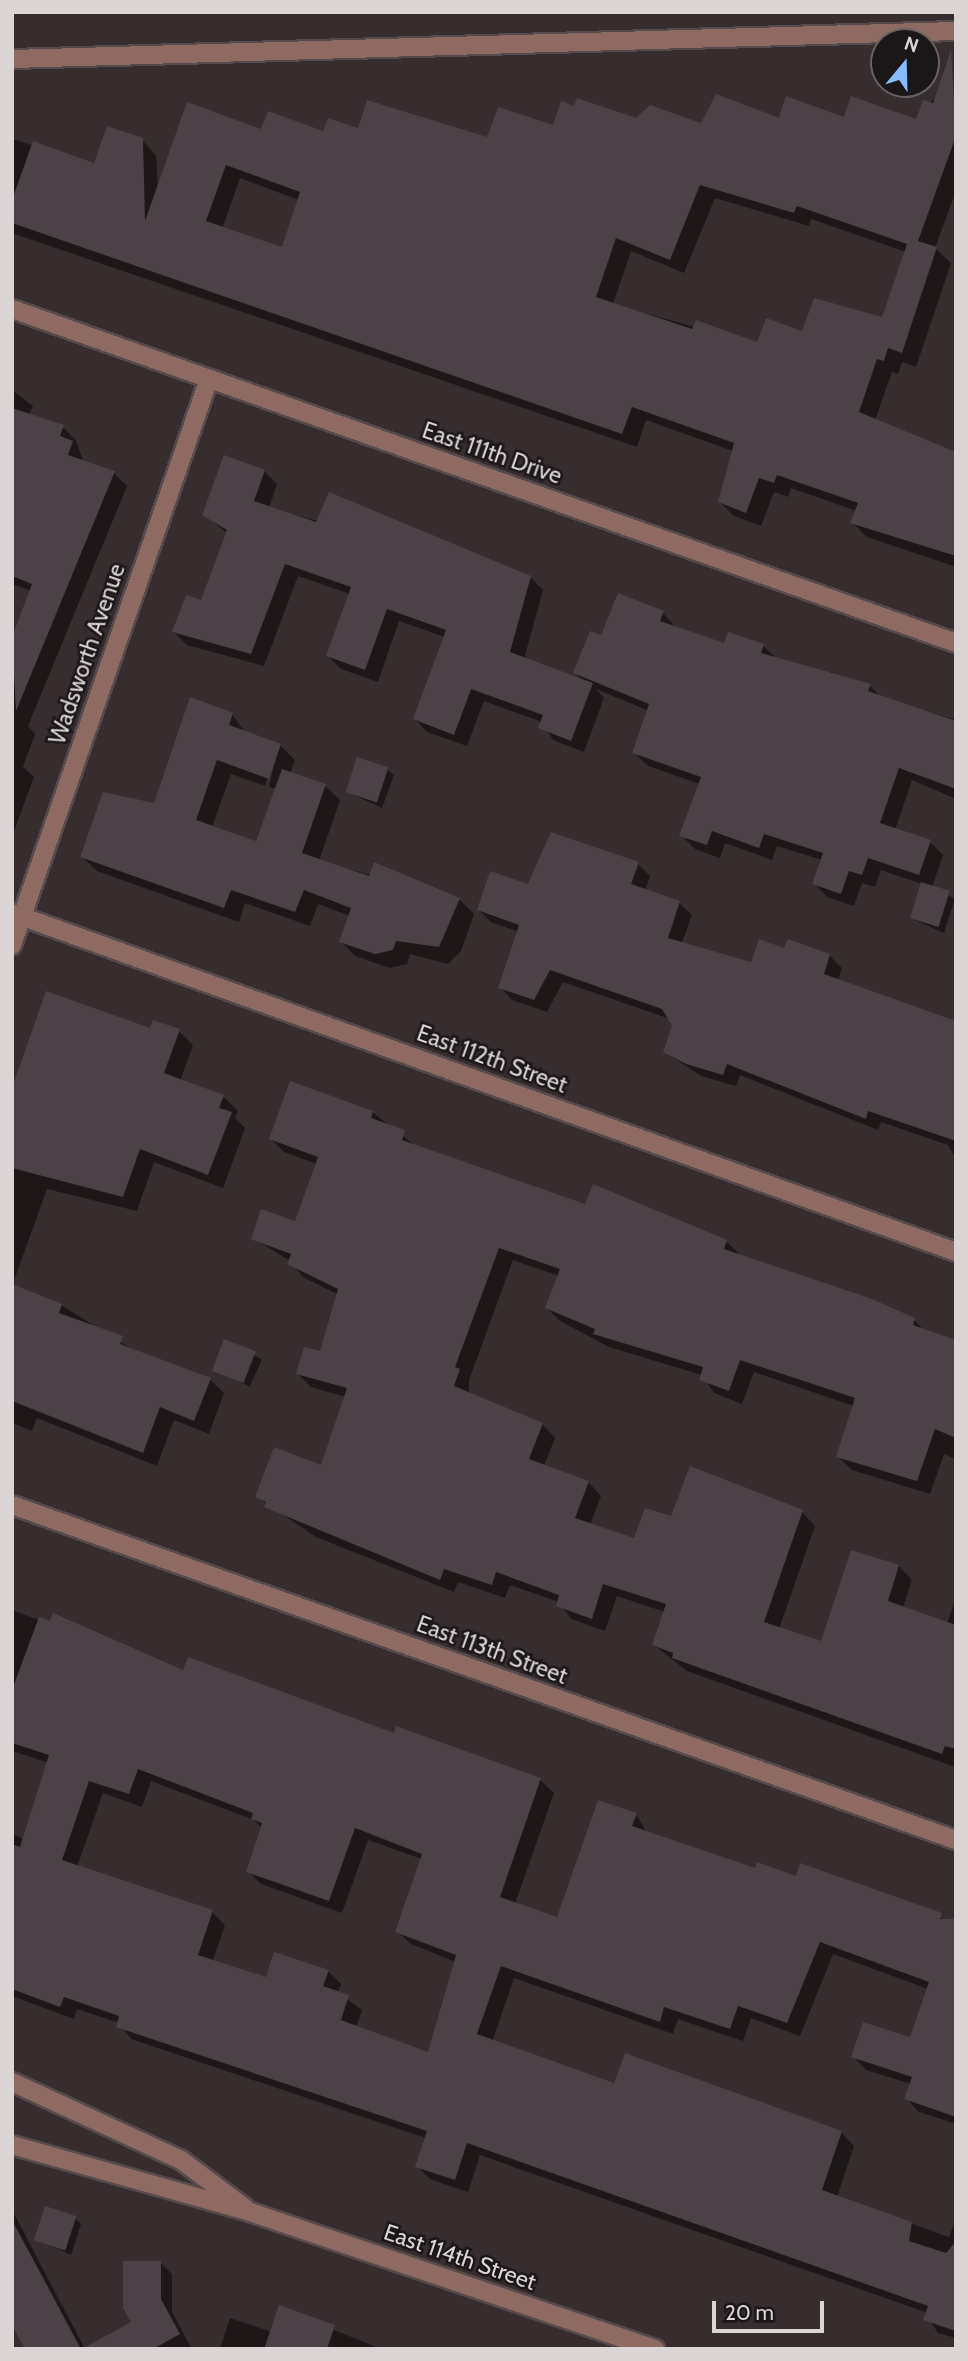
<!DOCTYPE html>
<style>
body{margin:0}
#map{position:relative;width:968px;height:2361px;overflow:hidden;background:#372c2e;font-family:Cabin,sans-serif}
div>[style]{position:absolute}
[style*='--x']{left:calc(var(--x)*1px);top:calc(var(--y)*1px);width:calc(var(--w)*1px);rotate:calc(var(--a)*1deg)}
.shadow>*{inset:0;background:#0007;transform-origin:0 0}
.building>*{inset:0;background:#4c4146;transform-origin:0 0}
.roads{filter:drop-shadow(2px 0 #554a4c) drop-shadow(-2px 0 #554a4c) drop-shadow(0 2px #554a4c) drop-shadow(0 -2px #554a4c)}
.minor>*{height:18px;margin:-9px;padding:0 9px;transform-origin:9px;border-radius:9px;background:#8f6a62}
span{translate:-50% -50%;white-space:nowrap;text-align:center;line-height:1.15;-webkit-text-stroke:5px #1b1617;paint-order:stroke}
.street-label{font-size:23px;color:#dcd5d6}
.frame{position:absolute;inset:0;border:14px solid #dcd5d6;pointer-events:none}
.north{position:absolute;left:870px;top:28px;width:70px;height:70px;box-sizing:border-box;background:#1b1617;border:2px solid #686263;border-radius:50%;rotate:19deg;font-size:19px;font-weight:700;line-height:28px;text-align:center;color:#dcd5d6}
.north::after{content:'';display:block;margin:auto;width:24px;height:32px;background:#87bbfc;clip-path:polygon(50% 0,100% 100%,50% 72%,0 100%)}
.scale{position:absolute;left:712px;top:2301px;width:112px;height:32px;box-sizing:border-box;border:4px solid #dcd5d6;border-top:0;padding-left:9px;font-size:21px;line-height:24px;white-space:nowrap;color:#dcd5d6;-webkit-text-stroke:5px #1b1617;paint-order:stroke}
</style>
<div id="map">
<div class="shadow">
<i style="clip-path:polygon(evenodd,937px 95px,956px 102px,956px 191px,935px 248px,951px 263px,916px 367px,902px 362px,898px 374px,892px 372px,875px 420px,956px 452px,956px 567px,867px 537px,852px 522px,857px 511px,791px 488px,788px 497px,774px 492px,761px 526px,734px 516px,720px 502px,733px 451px,646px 420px,637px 447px,12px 233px,12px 139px,95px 165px,142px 140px,156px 155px,158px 189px,262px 131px,488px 139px,636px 120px,701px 125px,917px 121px,937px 95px,240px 178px,299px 200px,283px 249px,222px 229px,240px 178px,937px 95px,715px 198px,809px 226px,811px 219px,906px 252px,883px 319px,758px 345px,613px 304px,631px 251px,684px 273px,715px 198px)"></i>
<i style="clip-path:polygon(12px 390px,33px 406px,29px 415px,63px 427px,76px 441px,84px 463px,114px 473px,127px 486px,28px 726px,35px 734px,23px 767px,34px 777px,14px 831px,12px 639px,31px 591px,12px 584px)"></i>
<i style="clip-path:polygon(264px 471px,277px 484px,269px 508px,530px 577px,543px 590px,524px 659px,584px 682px,575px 673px,602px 638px,663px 613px,676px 628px,725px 645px,729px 634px,763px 646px,777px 659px,828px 678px,830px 672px,870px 686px,881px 697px,956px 720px,956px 799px,912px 780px,895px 830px,930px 842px,943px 855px,932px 887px,955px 899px,944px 933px,910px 918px,922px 884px,881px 870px,875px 887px,862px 883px,854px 906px,827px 897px,814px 883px,822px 860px,777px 846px,772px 860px,725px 843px,720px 858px,695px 849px,682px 836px,700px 784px,648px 766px,634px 753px,649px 711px,596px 689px,604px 698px,584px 752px,553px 740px,542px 722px,484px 701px,467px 746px,427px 732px,415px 719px,445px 637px,399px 621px,378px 682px,341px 669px,328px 656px,350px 594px,298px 576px,264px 666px,187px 645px,174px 632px,202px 602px,228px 534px,204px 514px)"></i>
<i style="clip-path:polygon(evenodd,232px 714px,245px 732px,280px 745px,295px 760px,290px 774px,325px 786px,340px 800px,319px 861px,459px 899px,474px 914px,461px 951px,448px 964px,410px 954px,407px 964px,390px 968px,355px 956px,341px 941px,350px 916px,318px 904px,310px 926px,245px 903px,239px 922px,97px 871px,82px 857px,155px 805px,232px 714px,277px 751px,269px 787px,276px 789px,257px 843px,212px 827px,231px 774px,265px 786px,277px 751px)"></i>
<i style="clip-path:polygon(387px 769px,394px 775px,382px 808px,347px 792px)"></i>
<i style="clip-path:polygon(638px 864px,650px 876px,645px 891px,679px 903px,692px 915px,681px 945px,752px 965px,786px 950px,830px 956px,842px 968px,838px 980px,956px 1084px,956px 1159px,948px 1145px,881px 1122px,878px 1130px,740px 1075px,736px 1086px,701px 1076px,665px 1052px,674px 1026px,670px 1019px,563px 982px,547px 1012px,512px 1000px,500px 987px,519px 932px,491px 922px,479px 910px,529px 886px)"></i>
<i style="clip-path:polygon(151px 1031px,179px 1031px,193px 1045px,180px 1081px,223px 1096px,238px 1111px,235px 1118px,245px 1128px,223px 1188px,154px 1162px,137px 1211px,47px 1189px,12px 1286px,61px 1305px,135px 1351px,210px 1379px,224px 1393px,209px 1434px,174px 1420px,157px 1466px,37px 1418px,32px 1431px,12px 1423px,12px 1105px)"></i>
<i style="clip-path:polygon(372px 1112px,417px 1147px,586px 1206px,726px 1241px,740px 1255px,914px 1320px,926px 1332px,956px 1342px,956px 1459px,944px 1454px,930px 1494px,852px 1470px,838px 1457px,854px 1406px,754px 1372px,742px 1404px,714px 1393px,702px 1375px,609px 1347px,560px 1321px,547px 1308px,559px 1276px,513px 1260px,469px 1380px,469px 1394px,542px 1424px,555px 1438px,544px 1466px,588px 1482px,601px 1496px,590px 1525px,636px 1541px,672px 1519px,802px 1512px,815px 1526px,779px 1629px,822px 1643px,899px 1566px,912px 1580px,903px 1608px,947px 1624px,956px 1597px,955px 1767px,687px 1671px,654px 1645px,665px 1612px,617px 1596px,605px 1631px,571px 1619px,559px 1602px,510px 1585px,505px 1598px,458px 1582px,454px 1592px,316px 1537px,257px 1497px,322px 1467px,346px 1397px,311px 1387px,298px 1374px,321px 1354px,339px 1295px,303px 1277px,290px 1261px,253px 1238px,296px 1223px,317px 1164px,284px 1152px,271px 1139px)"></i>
<i style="left:225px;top:1342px;width:41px;height:30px;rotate:25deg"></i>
<i style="clip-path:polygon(evenodd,12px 1610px,184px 1673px,540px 1780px,554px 1793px,515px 1904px,558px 1920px,636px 1814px,647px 1833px,756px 1870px,797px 1878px,801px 1865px,956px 1924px,956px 2124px,919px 2112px,906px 2098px,911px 2084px,866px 2070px,853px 2056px,911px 2040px,928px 1989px,833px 1954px,800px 2036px,751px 2018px,743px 2041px,678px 2019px,673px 2034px,514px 1978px,492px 2042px,615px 2085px,841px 2132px,854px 2146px,837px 2197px,949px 2237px,956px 2218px,956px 2338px,938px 2333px,925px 2312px,480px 2155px,468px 2192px,430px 2179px,417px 2166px,426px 2138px,131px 2039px,119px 2023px,77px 2009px,74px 2019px,12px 1996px,12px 1834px,24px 1839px,49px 1763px,12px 1751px,12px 1610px,151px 1781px,254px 1820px,262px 1828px,248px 1871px,261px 1884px,342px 1913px,368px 1840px,422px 1859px,397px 1931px,411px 1944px,456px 1962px,430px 2054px,356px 2027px,362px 2010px,338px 1993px,341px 1984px,328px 1971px,267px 1979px,213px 1960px,225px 1925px,212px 1912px,77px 1867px,103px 1793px,142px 1807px,151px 1781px)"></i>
<i style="clip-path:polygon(12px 2210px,85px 2349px,28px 2349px,12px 2320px)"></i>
<i style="clip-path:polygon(75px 2218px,81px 2224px,71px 2255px,36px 2239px)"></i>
<i style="clip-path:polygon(160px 2262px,172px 2274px,172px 2312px,192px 2349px,148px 2349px)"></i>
<i style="clip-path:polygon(280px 2308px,381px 2349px,220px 2349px,230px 2318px,272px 2332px)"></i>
</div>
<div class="building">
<i style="clip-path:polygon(evenodd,951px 50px,956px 136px,918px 241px,937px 247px,902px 353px,888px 348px,884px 361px,877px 359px,859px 412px,956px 452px,956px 556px,850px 523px,858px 503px,777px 475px,774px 483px,759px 478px,746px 513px,718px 502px,734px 443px,632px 407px,622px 434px,12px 223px,12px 200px,33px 141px,94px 163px,107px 126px,143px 138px,145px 221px,187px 102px,261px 129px,268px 111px,323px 131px,328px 118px,358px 128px,367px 100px,487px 137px,498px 107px,553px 125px,561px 101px,574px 106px,577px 98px,636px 118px,650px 105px,701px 123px,716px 94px,779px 118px,786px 96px,844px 117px,851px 96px,916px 119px,923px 100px,933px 103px,951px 50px,226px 165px,300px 192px,282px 247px,206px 221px,226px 165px,951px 50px,700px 185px,794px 213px,797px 206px,907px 244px,882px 317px,814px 298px,802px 331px,766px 318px,757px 342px,696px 320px,692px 329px,596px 297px,616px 238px,670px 260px,700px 185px)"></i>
<i style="clip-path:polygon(12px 408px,64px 425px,60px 436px,73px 441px,68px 455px,115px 471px,16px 711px,12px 637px,32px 584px,12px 576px)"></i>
<i style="clip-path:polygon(224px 455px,265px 470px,254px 501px,316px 522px,329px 492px,531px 576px,510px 652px,593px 683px,571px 741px,538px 728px,543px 715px,471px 689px,454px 735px,413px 719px,446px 630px,387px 609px,365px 670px,326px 656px,351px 587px,285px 564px,251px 654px,172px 632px,186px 595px,201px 600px,227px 530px,202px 515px)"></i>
<i style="clip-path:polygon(618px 593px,664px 611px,660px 621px,724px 643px,728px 632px,764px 644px,761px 653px,871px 684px,868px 691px,956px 721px,956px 789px,899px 768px,880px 823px,931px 840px,919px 875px,868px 858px,862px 875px,849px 871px,841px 894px,812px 884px,823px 853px,764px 834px,759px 848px,712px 831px,707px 845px,679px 836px,701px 777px,632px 753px,649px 704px,573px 673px,590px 631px,601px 635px)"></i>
<i style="clip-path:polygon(190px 697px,233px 713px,229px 725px,281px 744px,269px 779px,217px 760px,196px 820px,256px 841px,282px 769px,326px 784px,302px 853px,369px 876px,374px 862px,460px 898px,439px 947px,396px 941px,393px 950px,375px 954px,339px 942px,351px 908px,304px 890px,295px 912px,231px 890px,224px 908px,80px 857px,103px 792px,154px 803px)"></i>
<i style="left:357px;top:757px;width:33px;height:37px;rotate:18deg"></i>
<i style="clip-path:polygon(551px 832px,639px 862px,631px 884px,680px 901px,668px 938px,751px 962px,759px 939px,784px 948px,788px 939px,830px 954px,824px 974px,956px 1021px,956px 1141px,868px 1111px,866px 1119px,727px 1064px,723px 1075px,686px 1064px,663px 1052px,672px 1026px,662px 1009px,550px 970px,534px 1000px,498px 988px,519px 925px,477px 910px,490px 871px,528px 884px)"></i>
<i style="left:921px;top:882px;width:30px;height:38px;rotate:17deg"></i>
<i style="clip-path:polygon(46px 991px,150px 1028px,153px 1020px,180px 1029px,164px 1073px,224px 1095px,219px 1108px,232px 1112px,208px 1175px,140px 1149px,123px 1197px,12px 1168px,12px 1088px)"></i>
<i style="clip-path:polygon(290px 1081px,373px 1111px,371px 1118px,405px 1130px,402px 1140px,585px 1204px,593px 1184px,727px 1240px,724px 1249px,872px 1299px,915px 1318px,913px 1325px,956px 1340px,956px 1438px,935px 1429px,917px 1481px,836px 1457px,855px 1398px,740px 1360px,729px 1391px,699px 1380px,703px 1367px,593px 1334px,595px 1329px,545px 1308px,560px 1269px,499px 1248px,455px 1367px,460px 1369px,454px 1386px,543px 1423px,529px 1459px,589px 1481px,575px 1518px,634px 1538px,645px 1508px,671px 1516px,690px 1466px,803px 1510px,764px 1622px,821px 1641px,851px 1550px,899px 1565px,888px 1601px,956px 1625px,956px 1749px,945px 1746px,942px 1754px,672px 1658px,673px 1653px,652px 1645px,666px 1604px,603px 1584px,592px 1619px,556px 1606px,559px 1595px,496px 1572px,492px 1585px,444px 1569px,440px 1580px,264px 1507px,266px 1502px,255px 1497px,274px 1447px,321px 1465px,347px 1388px,296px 1374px,304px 1347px,320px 1351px,338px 1289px,287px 1264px,291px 1254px,251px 1239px,261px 1209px,295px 1221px,318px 1157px,269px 1139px)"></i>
<i style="clip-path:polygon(12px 1284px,62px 1304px,59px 1313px,123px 1336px,120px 1344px,211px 1378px,194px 1421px,160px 1407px,143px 1453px,12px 1401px)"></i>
<i style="left:224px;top:1339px;width:34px;height:34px;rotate:21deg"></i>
<i style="clip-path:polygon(evenodd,53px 1613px,183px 1670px,188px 1657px,394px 1733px,396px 1726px,541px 1778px,500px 1897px,557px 1917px,598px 1800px,637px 1813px,632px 1826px,755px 1868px,757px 1862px,796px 1876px,800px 1863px,942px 1913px,940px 1919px,956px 1919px,956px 2117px,904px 2099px,912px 2077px,851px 2057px,863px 2022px,910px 2037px,929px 1982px,820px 1942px,787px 2023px,738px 2006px,730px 2029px,664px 2007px,660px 2022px,501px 1966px,477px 2034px,614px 2083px,625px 2053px,842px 2131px,822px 2190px,912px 2222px,909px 2241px,946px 2253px,956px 2241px,956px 2331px,923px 2320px,928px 2306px,467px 2143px,455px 2180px,415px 2167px,427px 2131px,116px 2027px,119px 2016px,64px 1997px,60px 2007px,12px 1989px,12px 1844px,20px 1847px,49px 1755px,12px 1743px,12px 1690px,39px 1617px,50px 1621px,53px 1613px,138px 1769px,253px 1813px,251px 1819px,262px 1823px,246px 1872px,329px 1901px,355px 1828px,422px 1854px,395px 1932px,456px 1955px,428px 2052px,341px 2020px,349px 1995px,323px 1986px,329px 1970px,274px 1952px,266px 1977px,198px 1955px,213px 1910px,62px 1860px,89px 1781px,129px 1794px,138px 1769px)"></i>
<i style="left:45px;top:2206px;width:33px;height:36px;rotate:18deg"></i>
<i style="clip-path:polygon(12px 2220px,81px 2349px,25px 2349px,12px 2325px)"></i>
<i style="clip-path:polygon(123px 2261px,161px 2261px,161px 2299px,180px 2334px,153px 2349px,82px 2349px,131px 2322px,123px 2308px)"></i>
<i style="clip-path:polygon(279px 2305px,335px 2325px,327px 2349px,264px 2349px)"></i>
</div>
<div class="roads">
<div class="minor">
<i style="--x:12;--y:59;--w:944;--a:-1.7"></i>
<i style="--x:12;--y:309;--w:1001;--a:19.48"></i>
<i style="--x:12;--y:913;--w:1003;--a:19.75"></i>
<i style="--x:12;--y:945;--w:599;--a:-70.81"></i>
<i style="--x:12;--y:1505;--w:1002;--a:19.54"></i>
<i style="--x:12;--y:2082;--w:186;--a:24.8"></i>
<i style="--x:181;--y:2160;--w:80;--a:36.9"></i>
<i style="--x:12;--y:2145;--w:247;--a:15.7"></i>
<i style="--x:250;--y:2212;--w:428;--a:18.7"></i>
</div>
</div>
<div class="street-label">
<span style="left:492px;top:453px;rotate:19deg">East 111th Drive</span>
<span style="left:87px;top:654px;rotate:-71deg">Wadsworth Avenue</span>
<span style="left:492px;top:1059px;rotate:20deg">East 112th Street</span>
<span style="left:492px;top:1650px;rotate:20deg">East 113th Street</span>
<span style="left:460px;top:2257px;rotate:19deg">East 114th Street</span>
</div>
<div class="frame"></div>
<div class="north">N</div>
<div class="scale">20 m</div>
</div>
